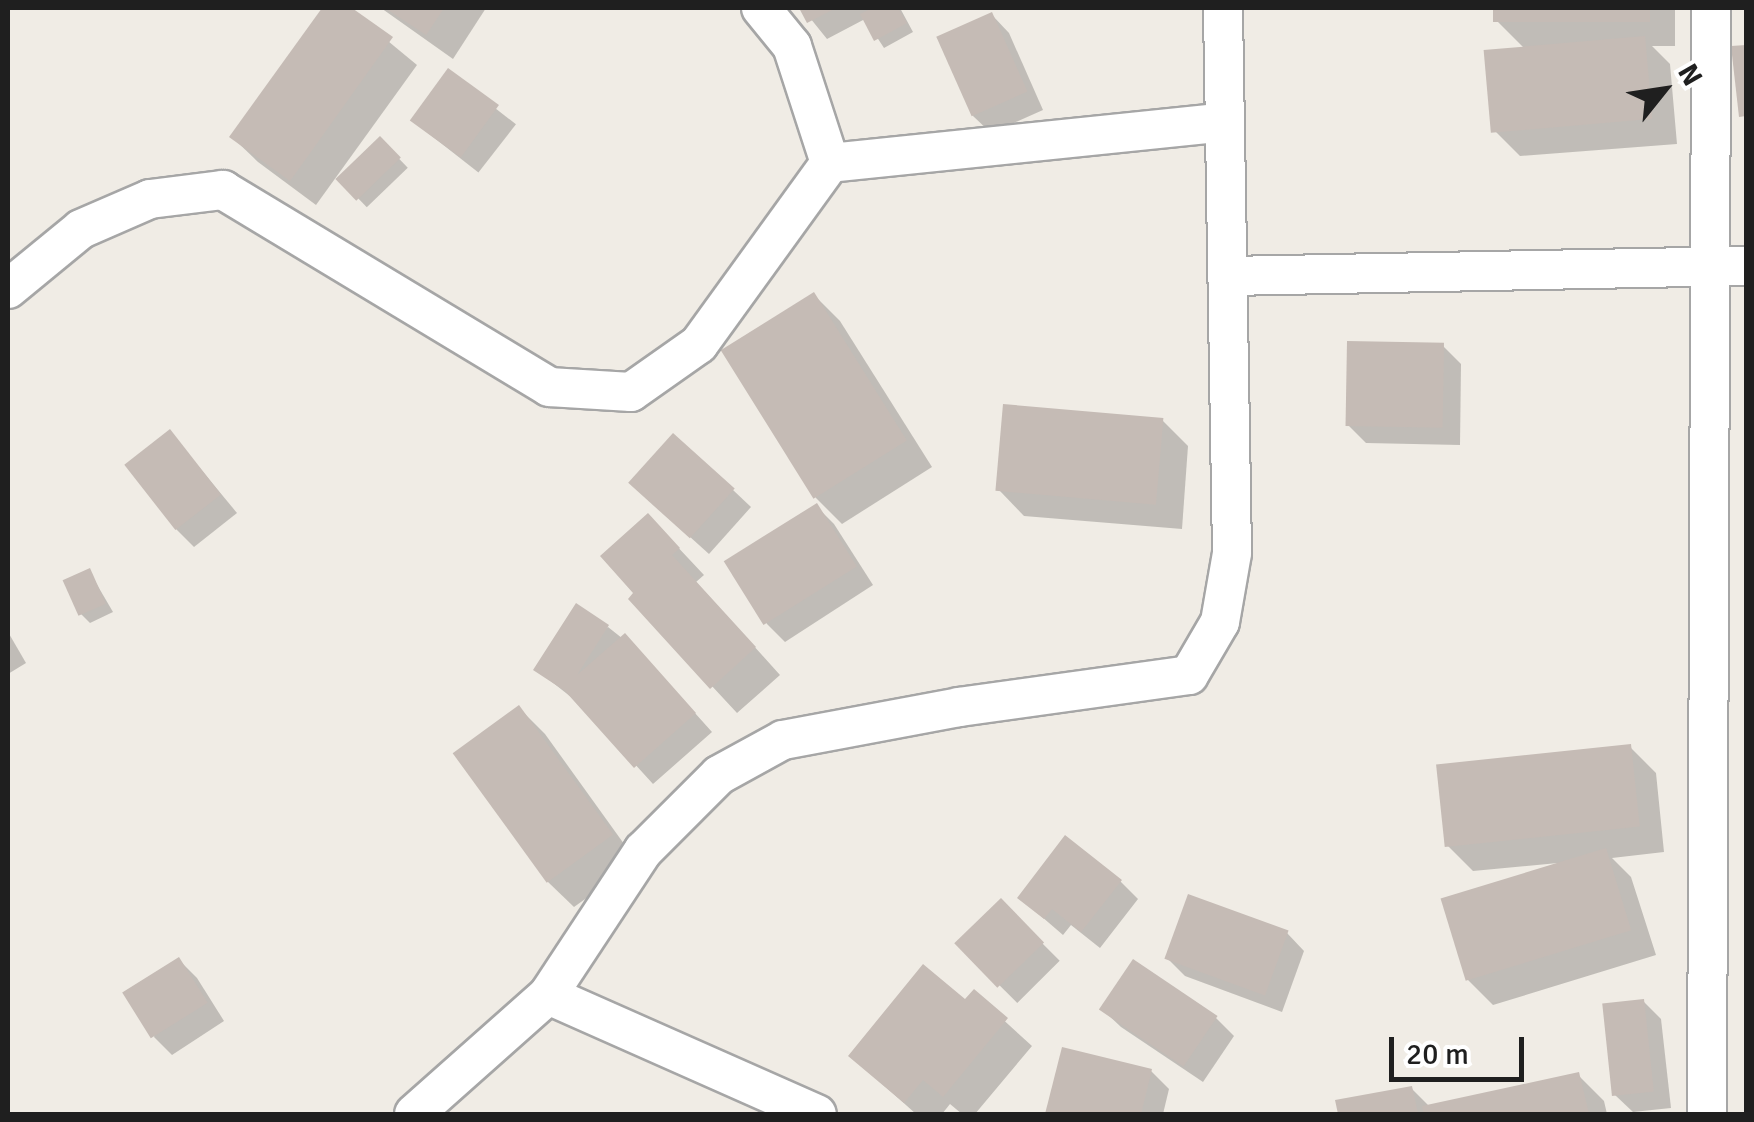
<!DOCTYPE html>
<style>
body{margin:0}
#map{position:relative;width:1754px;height:1122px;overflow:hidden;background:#f0ece5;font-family:Signika,sans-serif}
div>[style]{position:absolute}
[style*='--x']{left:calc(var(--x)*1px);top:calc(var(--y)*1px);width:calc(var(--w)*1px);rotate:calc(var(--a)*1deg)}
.shadow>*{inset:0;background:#0003;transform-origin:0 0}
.building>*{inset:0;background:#c5bbb5;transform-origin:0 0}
.roads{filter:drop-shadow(2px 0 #a6a6a6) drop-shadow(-2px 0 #a6a6a6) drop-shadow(0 2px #a6a6a6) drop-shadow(0 -2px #a6a6a6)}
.street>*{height:38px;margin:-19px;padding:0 19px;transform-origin:19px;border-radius:19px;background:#fff}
span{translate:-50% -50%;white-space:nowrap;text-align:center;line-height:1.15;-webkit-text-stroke:10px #fff;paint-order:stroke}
.frame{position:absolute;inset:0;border:10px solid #1f1f1f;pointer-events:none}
.north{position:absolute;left:1614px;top:40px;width:100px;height:100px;-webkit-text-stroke:8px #fff;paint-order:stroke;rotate:60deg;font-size:28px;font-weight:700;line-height:40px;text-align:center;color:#1f1f1f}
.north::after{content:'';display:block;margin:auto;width:35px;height:45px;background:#1f1f1f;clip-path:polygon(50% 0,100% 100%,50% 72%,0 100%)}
.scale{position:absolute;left:1389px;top:1037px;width:135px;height:45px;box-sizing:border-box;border:5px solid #1f1f1f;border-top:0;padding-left:12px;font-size:30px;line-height:35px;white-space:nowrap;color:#1f1f1f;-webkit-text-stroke:8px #fff;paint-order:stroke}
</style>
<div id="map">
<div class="shadow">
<i style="clip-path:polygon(325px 8px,348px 8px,417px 65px,316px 205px,258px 162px,232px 137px)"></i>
<i style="clip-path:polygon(381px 8px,486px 8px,453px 59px)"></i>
<i style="clip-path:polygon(802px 8px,900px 8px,913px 32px,884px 48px,865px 19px,827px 39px)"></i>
<i style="clip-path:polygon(1496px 8px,1675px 8px,1675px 46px,1652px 46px,1670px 64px,1677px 144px,1520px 156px,1494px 130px,1524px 48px,1496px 20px)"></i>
<i style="clip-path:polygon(992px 15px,1009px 33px,1043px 110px,991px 133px,973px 116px)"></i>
<i style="left:449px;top:72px;width:85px;height:61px;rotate:38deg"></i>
<i style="left:380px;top:139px;width:40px;height:57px;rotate:46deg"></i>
<i style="clip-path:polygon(814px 295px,840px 321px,932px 467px,842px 524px,816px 498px,724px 352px)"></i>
<i style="clip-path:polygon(1443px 346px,1461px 364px,1460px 445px,1366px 443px,1348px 425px)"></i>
<i style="clip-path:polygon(1162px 420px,1188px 446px,1182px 529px,1024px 516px,999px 490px)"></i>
<i style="clip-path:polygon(170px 432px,237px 513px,194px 547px,176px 529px)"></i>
<i style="clip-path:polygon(733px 490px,751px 507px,709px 554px,649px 500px)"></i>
<i style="clip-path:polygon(816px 506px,834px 524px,873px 585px,785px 642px,767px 624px,728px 562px)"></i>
<i style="clip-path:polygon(673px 542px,704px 575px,696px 582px,780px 675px,737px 713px,631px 599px)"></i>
<i style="clip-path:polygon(89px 571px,113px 612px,90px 623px,81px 614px)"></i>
<i style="clip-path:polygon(608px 627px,642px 654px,712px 732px,653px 784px,581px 705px,537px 670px)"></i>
<i style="clip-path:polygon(8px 632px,26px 663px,8px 674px)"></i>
<i style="clip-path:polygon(519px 708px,545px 734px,637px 862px,574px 907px,548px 882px,456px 754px)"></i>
<i style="clip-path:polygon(1630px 747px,1656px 773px,1664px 852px,1612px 858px,1631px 877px,1656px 955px,1493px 1005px,1467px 979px,1558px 863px,1473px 871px,1447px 845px)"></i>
<i style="clip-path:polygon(1120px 881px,1138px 899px,1100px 948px,1071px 925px,1063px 935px,1020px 898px)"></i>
<i style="left:1001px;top:902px;width:83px;height:60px;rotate:45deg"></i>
<i style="clip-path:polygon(1287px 933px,1304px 951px,1282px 1012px,1185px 976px,1167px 958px)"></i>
<i style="clip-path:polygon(179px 960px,197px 978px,224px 1021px,172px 1055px,154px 1037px)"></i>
<i style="clip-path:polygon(974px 993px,1032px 1046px,975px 1114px,962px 1114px,950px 1104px,942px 1114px,916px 1114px,851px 1056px,965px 1003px)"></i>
<i style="clip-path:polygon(1643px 1001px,1661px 1019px,1671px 1108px,1633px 1112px,1615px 1095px)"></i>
<i style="clip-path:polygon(1103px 1010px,1216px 1018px,1234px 1036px,1203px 1082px,1121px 1027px)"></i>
<i style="clip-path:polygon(1064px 1050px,1151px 1071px,1169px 1089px,1163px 1114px,1048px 1114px)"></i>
<i style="clip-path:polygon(1578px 1075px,1604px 1101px,1607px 1114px,1340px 1114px,1338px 1102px,1412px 1089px,1430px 1107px)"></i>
</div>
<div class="building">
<i style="clip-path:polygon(322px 8px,352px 8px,393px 37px,290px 181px,229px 137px)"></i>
<i style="clip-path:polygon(385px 8px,444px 8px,426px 35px)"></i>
<i style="clip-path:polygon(799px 8px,836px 8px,807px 23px)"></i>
<i style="clip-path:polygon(872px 8px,898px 8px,907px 23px,874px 41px,860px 14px)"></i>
<i style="left:1493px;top:8px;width:157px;height:14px"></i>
<i style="left:992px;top:12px;width:87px;height:61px;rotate:66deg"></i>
<i style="left:1645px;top:36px;width:83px;height:162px;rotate:85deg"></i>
<i style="clip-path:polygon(1746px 45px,1746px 116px,1739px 117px,1731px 46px)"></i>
<i style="left:448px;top:68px;width:63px;height:65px;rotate:36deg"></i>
<i style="left:380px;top:136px;width:30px;height:62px;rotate:46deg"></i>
<i style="left:814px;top:292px;width:175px;height:110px;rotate:58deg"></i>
<i style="left:1347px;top:341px;width:97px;height:85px;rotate:1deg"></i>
<i style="left:1003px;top:404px;width:161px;height:87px;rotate:5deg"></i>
<i style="left:170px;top:429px;width:83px;height:58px;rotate:52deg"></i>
<i style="left:673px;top:433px;width:83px;height:67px;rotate:42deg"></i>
<i style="left:817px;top:503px;width:75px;height:110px;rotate:58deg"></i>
<i style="clip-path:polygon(648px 513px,680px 548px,672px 555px,756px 647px,710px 689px,628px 599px,633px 593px,600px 556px)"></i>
<i style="left:90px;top:568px;width:39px;height:30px;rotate:66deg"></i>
<i style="clip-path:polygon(576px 603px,609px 625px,577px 675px,625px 633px,696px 713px,634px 768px,565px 691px,533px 670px)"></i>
<i style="left:519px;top:705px;width:160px;height:82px;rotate:54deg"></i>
<i style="left:1631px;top:744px;width:83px;height:196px;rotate:84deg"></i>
<i style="clip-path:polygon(1065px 835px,1122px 880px,1081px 932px,1052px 909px,1044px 919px,1017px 898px)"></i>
<i style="left:1606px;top:848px;width:86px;height:173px;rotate:73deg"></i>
<i style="left:1188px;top:894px;width:107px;height:69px;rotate:20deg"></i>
<i style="left:1001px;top:898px;width:62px;height:65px;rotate:46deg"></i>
<i style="left:179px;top:957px;width:54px;height:67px;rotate:58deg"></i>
<i style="left:1133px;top:959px;width:102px;height:61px;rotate:34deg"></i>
<i style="clip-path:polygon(923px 964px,965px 999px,974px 989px,1008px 1018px,943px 1097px,923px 1080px,904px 1103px,848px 1056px)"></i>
<i style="left:1644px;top:999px;width:93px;height:42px;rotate:84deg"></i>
<i style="clip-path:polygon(1062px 1047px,1152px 1069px,1141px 1114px,1045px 1114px)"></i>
<i style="clip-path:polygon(1579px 1072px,1589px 1114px,1424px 1114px,1422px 1106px)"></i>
<i style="clip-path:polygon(1412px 1086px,1418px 1114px,1338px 1114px,1335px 1100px)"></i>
</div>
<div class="roads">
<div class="street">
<i style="--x:761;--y:8;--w:49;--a:50.8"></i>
<i style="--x:792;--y:46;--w:123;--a:72"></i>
<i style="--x:1228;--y:276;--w:518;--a:-1.11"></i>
<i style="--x:8;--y:289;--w:94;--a:-39.4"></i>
<i style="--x:81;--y:229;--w:75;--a:-23.5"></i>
<i style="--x:150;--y:199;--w:74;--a:-7"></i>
<i style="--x:223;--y:190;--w:381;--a:31.1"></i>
<i style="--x:549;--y:387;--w:82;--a:3.5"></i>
<i style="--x:631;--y:392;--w:83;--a:-35.2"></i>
<i style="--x:699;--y:344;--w:223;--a:-54.1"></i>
<i style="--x:830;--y:163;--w:396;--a:-5.9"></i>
<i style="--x:548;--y:995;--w:294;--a:23.9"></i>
<i style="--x:414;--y:1114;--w:179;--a:-41.6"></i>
<i style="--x:548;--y:995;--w:173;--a:-56.6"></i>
<i style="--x:643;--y:851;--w:107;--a:-45"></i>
<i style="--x:719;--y:775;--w:73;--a:-28.7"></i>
<i style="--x:783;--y:740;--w:179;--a:-10.6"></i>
<i style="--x:959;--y:707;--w:232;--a:-7.9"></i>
<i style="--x:1189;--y:675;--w:61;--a:-59.7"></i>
<i style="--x:1220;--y:622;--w:70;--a:-80.1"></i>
<i style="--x:1232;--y:553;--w:545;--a:-90.95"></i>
<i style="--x:1707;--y:1114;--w:1106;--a:-89.79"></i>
</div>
</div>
<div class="frame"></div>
<div class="north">N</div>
<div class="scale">20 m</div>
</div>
